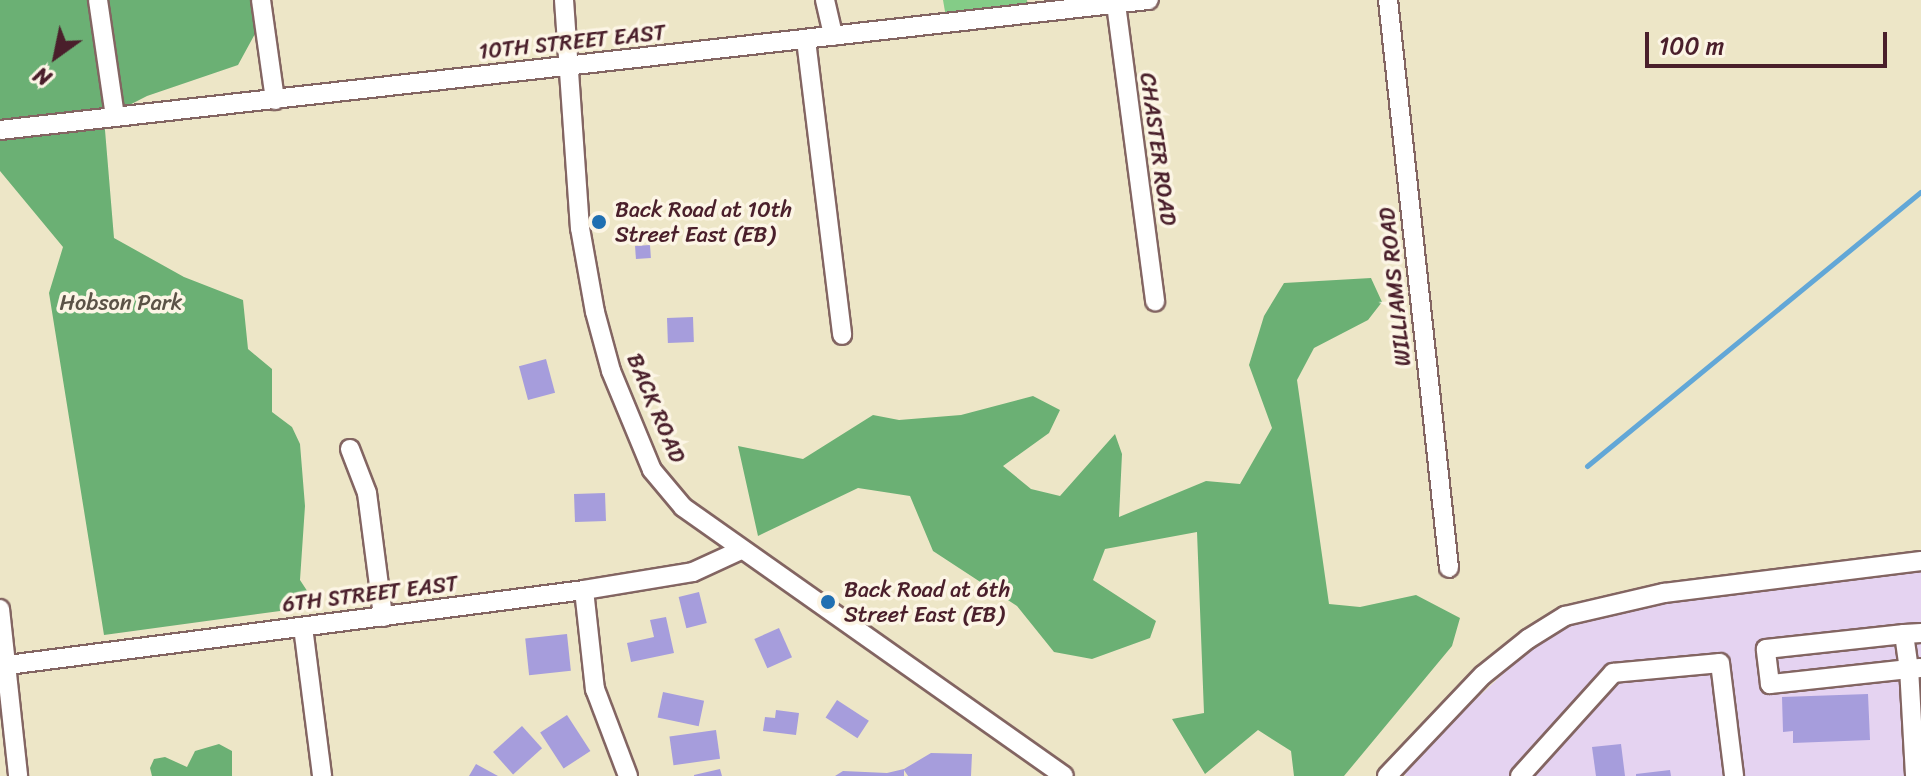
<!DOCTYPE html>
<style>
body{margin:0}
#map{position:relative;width:1921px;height:776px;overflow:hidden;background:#ede6c7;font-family:Sriracha,sans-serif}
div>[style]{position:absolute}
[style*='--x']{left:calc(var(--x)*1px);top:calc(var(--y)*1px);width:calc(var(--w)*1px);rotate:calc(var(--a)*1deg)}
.built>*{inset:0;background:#e5d3f1}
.green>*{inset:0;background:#84cc87}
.forest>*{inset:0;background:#6bb074}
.stream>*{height:5px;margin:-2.5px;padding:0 2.5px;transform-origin:2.5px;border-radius:2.5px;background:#62a7d7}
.building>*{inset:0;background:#a69ddc;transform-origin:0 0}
.roads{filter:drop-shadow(2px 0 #836562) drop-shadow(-2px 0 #836562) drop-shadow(0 2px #836562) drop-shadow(0 -2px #836562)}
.minor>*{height:18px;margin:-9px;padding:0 9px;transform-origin:9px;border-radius:9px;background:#fff}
.dots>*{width:22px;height:22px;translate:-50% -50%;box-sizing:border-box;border:4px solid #fcf5e5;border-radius:50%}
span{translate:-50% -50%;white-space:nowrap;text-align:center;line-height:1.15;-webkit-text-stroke:7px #fcf5e5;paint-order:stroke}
.street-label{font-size:22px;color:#4a1f2b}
.poi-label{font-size:22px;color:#4a1f2b}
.left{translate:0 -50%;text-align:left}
.park-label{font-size:22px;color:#5b5347}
.north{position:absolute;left:16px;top:16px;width:80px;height:80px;-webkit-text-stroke:6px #fcf5e5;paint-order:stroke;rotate:213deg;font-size:22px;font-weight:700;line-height:32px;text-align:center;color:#4a1f2b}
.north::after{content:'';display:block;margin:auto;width:28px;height:36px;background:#4a1f2b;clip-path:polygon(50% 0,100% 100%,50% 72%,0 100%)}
.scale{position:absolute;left:1645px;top:32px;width:242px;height:36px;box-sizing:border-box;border:4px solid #4a1f2b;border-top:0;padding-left:10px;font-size:24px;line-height:28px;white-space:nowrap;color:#4a1f2b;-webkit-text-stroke:6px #fcf5e5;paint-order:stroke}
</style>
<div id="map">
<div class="built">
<i style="clip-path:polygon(1921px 557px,1921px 776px,1406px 776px,1400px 770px,1577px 605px)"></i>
</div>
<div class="green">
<i style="clip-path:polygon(943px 0,1027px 0,1029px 14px,947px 23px)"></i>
</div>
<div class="forest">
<i style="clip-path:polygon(0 0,255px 0,263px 19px,238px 65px,147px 96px,104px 118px,114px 238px,184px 277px,243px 300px,248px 349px,272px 369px,272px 412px,292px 427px,300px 444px,305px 506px,300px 580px,317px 606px,104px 635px,49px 293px,63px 247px,0 171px)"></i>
<i style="clip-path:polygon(1371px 278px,1382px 302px,1368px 320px,1314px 348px,1297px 380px,1329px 604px,1360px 607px,1416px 595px,1460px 618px,1452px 646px,1344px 776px,1294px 776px,1291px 751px,1258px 730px,1205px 774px,1172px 719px,1204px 713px,1197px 532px,1105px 549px,1093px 580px,1156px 621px,1150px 638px,1092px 659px,1054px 652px,1017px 606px,933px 551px,910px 496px,858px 488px,758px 536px,738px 446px,803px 459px,873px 415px,899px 420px,961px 415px,1033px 396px,1060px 410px,1049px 433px,1003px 466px,1031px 489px,1060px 496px,1115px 434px,1122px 454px,1119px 517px,1206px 481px,1240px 484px,1272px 428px,1249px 365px,1264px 316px,1284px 283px)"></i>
<i style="clip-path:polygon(219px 744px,232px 751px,232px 776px,152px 776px,150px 768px,154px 759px,165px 757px,187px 767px,195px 751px)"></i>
</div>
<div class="stream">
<i style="--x:1587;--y:466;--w:432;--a:-39.4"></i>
</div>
<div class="building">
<i style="left:650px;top:245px;width:13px;height:15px;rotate:86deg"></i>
<i style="left:693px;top:317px;width:25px;height:26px;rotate:88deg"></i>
<i style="left:546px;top:359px;width:35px;height:28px;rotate:75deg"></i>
<i style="left:605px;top:493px;width:28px;height:31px;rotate:88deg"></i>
<i style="left:699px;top:592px;width:32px;height:21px;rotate:76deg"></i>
<i style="clip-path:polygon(666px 617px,674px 653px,631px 662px,627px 643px,654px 637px,650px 620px)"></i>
<i style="left:779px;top:628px;width:32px;height:27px;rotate:66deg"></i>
<i style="left:567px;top:634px;width:37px;height:42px;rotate:84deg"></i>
<i style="left:663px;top:692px;width:42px;height:26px;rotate:12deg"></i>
<i style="clip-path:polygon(1868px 694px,1870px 740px,1793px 743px,1793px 731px,1783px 732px,1782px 697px)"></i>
<i style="left:837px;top:700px;width:38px;height:21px;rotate:33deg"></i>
<i style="clip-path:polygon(776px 710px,799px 713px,796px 735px,763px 731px,765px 717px,775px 718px)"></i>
<i style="left:567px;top:715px;width:43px;height:32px;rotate:57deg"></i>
<i style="left:522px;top:726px;width:30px;height:39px;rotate:48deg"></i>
<i style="left:716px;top:730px;width:29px;height:47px;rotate:82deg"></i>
<i style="clip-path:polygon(1621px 744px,1625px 776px,1596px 776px,1592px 747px)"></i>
<i style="clip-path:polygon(931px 753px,972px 754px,971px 776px,908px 776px,904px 770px,904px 776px,835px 776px,843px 771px,887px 773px,904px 769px)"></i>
<i style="clip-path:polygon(476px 764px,498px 776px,469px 776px)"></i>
<i style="clip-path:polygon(720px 769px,722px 776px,694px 776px,694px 775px)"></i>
<i style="clip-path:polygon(1670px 770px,1671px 776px,1636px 776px,1636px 774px)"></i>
</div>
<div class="roads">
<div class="minor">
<i style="--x:98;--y:0;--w:118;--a:81.7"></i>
<i style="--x:261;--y:0;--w:101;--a:82"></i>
<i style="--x:564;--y:0;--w:229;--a:86"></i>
<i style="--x:580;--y:228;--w:85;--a:79.9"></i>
<i style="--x:595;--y:312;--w:61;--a:74.8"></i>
<i style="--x:611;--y:371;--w:107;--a:67.5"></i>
<i style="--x:652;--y:470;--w:48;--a:50"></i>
<i style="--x:683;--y:507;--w:466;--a:35.2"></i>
<i style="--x:825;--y:0;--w:37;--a:77"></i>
<i style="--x:1388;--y:0;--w:571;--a:83.87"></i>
<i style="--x:1116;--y:4;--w:300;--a:82.5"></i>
<i style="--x:806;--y:40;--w:297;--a:83"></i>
<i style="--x:0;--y:130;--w:1156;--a:-6.46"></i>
<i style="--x:350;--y:449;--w:47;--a:68.9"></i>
<i style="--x:367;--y:493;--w:125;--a:82.6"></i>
<i style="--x:584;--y:590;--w:100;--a:83.7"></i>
<i style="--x:595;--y:689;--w:93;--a:69.2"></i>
<i style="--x:0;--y:609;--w:168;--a:83.8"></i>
<i style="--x:303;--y:627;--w:150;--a:82.7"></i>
<i style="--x:1904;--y:634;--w:35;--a:82"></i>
<i style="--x:1909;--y:669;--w:140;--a:173.8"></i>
<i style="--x:1770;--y:684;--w:35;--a:-97"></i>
<i style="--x:1766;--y:649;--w:139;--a:-6.2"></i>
<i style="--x:1904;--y:634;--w:17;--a:-3"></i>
<i style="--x:0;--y:666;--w:589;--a:-7.41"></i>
<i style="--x:584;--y:590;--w:110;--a:-9.4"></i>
<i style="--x:693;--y:572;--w:53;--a:-24.6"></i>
<i style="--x:1915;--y:775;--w:106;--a:-93.2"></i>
<i style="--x:1909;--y:669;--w:11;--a:-5"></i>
<i style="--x:1387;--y:776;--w:139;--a:-46.5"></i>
<i style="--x:1483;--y:675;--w:58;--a:-38.7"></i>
<i style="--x:1528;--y:639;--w:44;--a:-31.9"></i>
<i style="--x:1565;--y:616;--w:102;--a:-13.1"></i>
<i style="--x:1664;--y:593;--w:259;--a:-7.1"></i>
<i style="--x:1520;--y:776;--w:139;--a:-47.9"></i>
<i style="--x:1613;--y:673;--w:107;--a:-5.3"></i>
<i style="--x:1720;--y:663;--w:114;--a:82.9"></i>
</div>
</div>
<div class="dots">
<i style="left:599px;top:222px;background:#1f6fb2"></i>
<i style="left:828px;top:602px;background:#1f6fb2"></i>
</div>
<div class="street-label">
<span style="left:572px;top:42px;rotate:-6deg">10TH STREET EAST</span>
<span style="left:1158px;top:149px;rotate:82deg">CHASTER ROAD</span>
<span style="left:1395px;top:287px;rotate:-96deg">WILLIAMS ROAD</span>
<span style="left:656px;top:408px;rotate:67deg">BACK ROAD</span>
<span style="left:370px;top:594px;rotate:-7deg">6TH STREET EAST</span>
</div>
<div class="poi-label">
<span class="left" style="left:615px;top:222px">Back Road at 10th<br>Street East (EB)</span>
<span class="left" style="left:844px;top:602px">Back Road at 6th<br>Street East (EB)</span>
</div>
<div class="park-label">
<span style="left:121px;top:303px">Hobson Park</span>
</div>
<div class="north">N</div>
<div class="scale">100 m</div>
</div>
